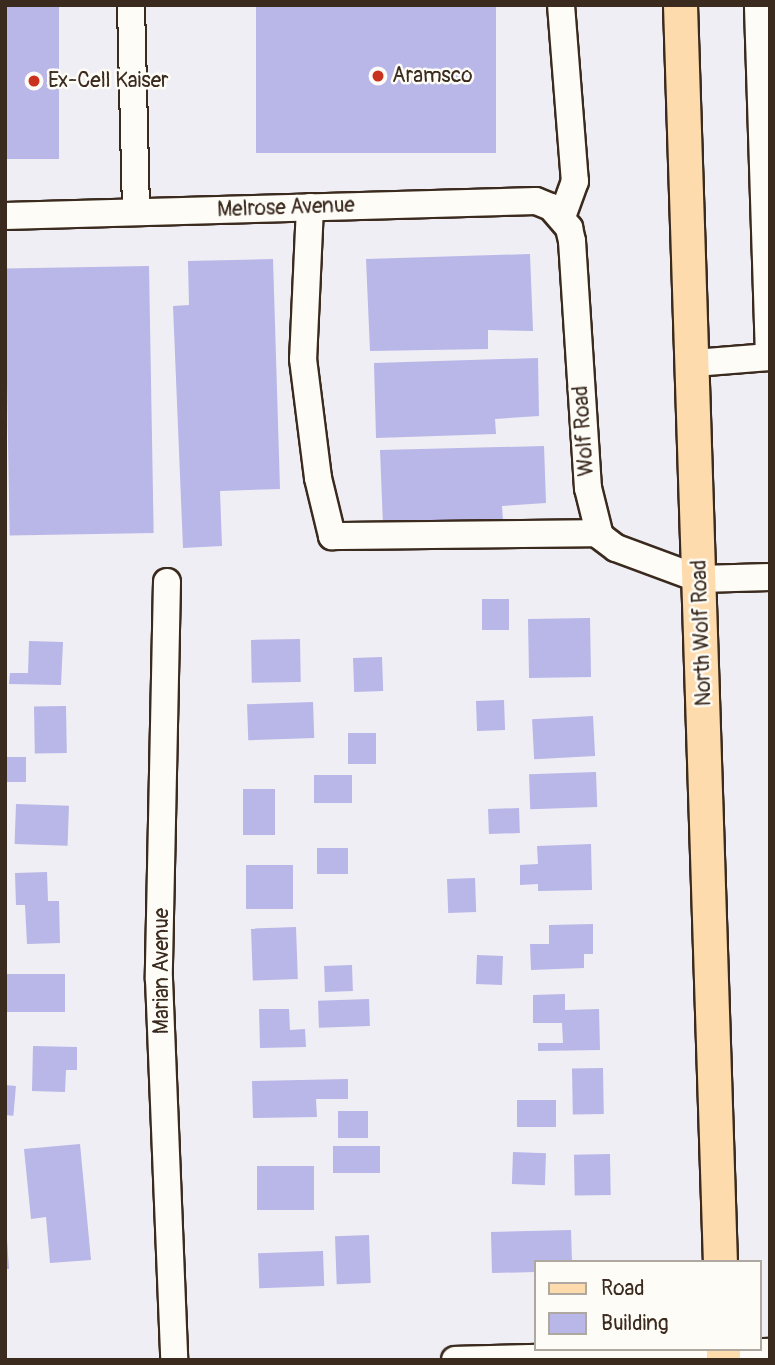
<!DOCTYPE html>
<style>
body{margin:0}
#map{position:relative;width:775px;height:1365px;overflow:hidden;background:#efeef4;font-family:Pangolin,sans-serif}
div>[style]{position:absolute}
[style*='--x']{left:calc(var(--x)*1px);top:calc(var(--y)*1px);width:calc(var(--w)*1px);rotate:calc(var(--a)*1deg)}
.building>*{inset:0;background:#b9b6e8;transform-origin:0 0}
.roads{filter:drop-shadow(2px 0 #3b2a1e) drop-shadow(-2px 0 #3b2a1e) drop-shadow(0 2px #3b2a1e) drop-shadow(0 -2px #3b2a1e)}
.minor>*{height:26px;margin:-13px;padding:0 13px;transform-origin:13px;border-radius:13px;background:#fdfcf7}
.major>*{height:33px;margin:-16.5px;padding:0 16.5px;transform-origin:16.5px;border-radius:16.5px;background:#fedbac}
.dots>*{width:19px;height:19px;translate:-50% -50%;box-sizing:border-box;border:4px solid #fdfcf7;border-radius:50%}
span{translate:-50% -50%;white-space:nowrap;text-align:center;line-height:1.15;-webkit-text-stroke:5px #fdfcf7;paint-order:stroke}
.poi-label{font-size:21px;color:#3b2a1e}
.left{translate:0 -50%;text-align:left}
.street-label{font-size:21px;color:#3b2a1e}
.frame{position:absolute;inset:0;border:7px solid #3b2a1e;pointer-events:none}
.legend{position:absolute;left:534px;top:1260px;width:228px;height:91px;box-sizing:border-box;background:#fdfcf7;border:2px solid #afa8a0;margin:0;padding:9px 12px;list-style:none;font-size:21px;color:#3b2a1e}
.legend li{display:flex;align-items:center;gap:14px;height:35px}
.legend b{width:35px;border:2px solid #afa8a0}
</style>
<div id="map">
<div class="building">
<i style="left:5px;top:5px;width:54px;height:154px"></i>
<i style="left:256px;top:5px;width:240px;height:148px"></i>
<i style="clip-path:polygon(530px 254px,533px 331px,488px 330px,488px 349px,370px 351px,366px 259px)"></i>
<i style="clip-path:polygon(273px 259px,280px 489px,220px 491px,222px 546px,183px 548px,173px 306px,189px 305px,188px 261px)"></i>
<i style="left:149px;top:266px;width:267px;height:144px;rotate:89deg"></i>
<i style="clip-path:polygon(538px 358px,539px 416px,495px 419px,496px 434px,376px 438px,374px 363px)"></i>
<i style="clip-path:polygon(544px 446px,546px 503px,502px 506px,503px 521px,383px 525px,380px 450px)"></i>
<i style="left:482px;top:599px;width:27px;height:31px"></i>
<i style="left:590px;top:618px;width:59px;height:62px;rotate:89deg"></i>
<i style="left:300px;top:639px;width:43px;height:49px;rotate:89deg"></i>
<i style="clip-path:polygon(29px 641px,63px 642px,61px 685px,9px 684px,10px 673px,28px 673px)"></i>
<i style="left:382px;top:657px;width:34px;height:29px;rotate:88deg"></i>
<i style="left:504px;top:700px;width:30px;height:28px;rotate:88deg"></i>
<i style="left:313px;top:702px;width:36px;height:66px;rotate:88deg"></i>
<i style="left:66px;top:706px;width:47px;height:32px;rotate:89deg"></i>
<i style="left:593px;top:716px;width:40px;height:61px;rotate:87deg"></i>
<i style="left:348px;top:733px;width:28px;height:31px"></i>
<i style="left:5px;top:757px;width:21px;height:25px"></i>
<i style="left:596px;top:772px;width:35px;height:67px;rotate:88deg"></i>
<i style="left:314px;top:775px;width:38px;height:28px"></i>
<i style="left:243px;top:789px;width:32px;height:46px"></i>
<i style="left:16px;top:804px;width:53px;height:40px;rotate:2deg"></i>
<i style="left:519px;top:808px;width:25px;height:31px;rotate:88deg"></i>
<i style="clip-path:polygon(591px 844px,592px 890px,538px 891px,538px 884px,520px 885px,520px 865px,538px 864px,537px 846px)"></i>
<i style="left:348px;top:848px;width:26px;height:31px;rotate:90deg"></i>
<i style="left:293px;top:865px;width:44px;height:47px;rotate:90deg"></i>
<i style="clip-path:polygon(47px 872px,48px 901px,59px 901px,60px 943px,27px 944px,25px 905px,16px 905px,15px 873px)"></i>
<i style="left:475px;top:878px;width:34px;height:28px;rotate:88deg"></i>
<i style="clip-path:polygon(593px 924px,593px 954px,584px 954px,584px 968px,531px 970px,530px 944px,549px 944px,549px 925px)"></i>
<i style="left:296px;top:927px;width:52px;height:45px;rotate:88deg"></i>
<i style="left:477px;top:955px;width:26px;height:29px;rotate:2deg"></i>
<i style="left:352px;top:965px;width:26px;height:28px;rotate:88deg"></i>
<i style="left:65px;top:974px;width:38px;height:60px;rotate:90deg"></i>
<i style="clip-path:polygon(565px 994px,565px 1010px,599px 1009px,600px 1050px,538px 1051px,538px 1043px,563px 1043px,562px 1023px,533px 1023px,533px 995px)"></i>
<i style="left:369px;top:999px;width:27px;height:51px;rotate:88deg"></i>
<i style="clip-path:polygon(259px 1009px,289px 1009px,290px 1030px,305px 1029px,306px 1047px,260px 1048px)"></i>
<i style="clip-path:polygon(33px 1046px,77px 1047px,77px 1070px,66px 1070px,65px 1092px,32px 1091px)"></i>
<i style="left:603px;top:1068px;width:46px;height:31px;rotate:89deg"></i>
<i style="clip-path:polygon(348px 1079px,348px 1099px,316px 1099px,317px 1117px,253px 1118px,252px 1081px)"></i>
<i style="left:5px;top:1085px;width:11px;height:30px;rotate:5deg"></i>
<i style="left:517px;top:1100px;width:39px;height:27px"></i>
<i style="left:338px;top:1111px;width:30px;height:27px"></i>
<i style="clip-path:polygon(80px 1144px,91px 1260px,50px 1263px,46px 1217px,31px 1219px,24px 1149px)"></i>
<i style="left:380px;top:1146px;width:27px;height:47px;rotate:90deg"></i>
<i style="left:513px;top:1152px;width:33px;height:32px;rotate:2deg"></i>
<i style="left:610px;top:1154px;width:41px;height:36px;rotate:89deg"></i>
<i style="left:314px;top:1166px;width:44px;height:57px;rotate:90deg"></i>
<i style="clip-path:polygon(571px 1230px,572px 1262px,535px 1262px,535px 1272px,492px 1273px,491px 1232px)"></i>
<i style="left:369px;top:1235px;width:48px;height:34px;rotate:88deg"></i>
<i style="clip-path:polygon(5px 1239px,7px 1239px,9px 1269px,5px 1269px)"></i>
<i style="left:323px;top:1251px;width:35px;height:65px;rotate:88deg"></i>
</div>
<div class="roads">
<div class="minor">
<i style="--x:131;--y:5;--w:207;--a:88.6"></i>
<i style="--x:561;--y:5;--w:177;--a:85.5"></i>
<i style="--x:575;--y:181;--w:38;--a:110"></i>
<i style="--x:310;--y:207;--w:152;--a:92.6"></i>
<i style="--x:303;--y:359;--w:120;--a:82.8"></i>
<i style="--x:318;--y:478;--w:60;--a:76.4"></i>
<i style="--x:332;--y:536;--w:267;--a:-0.6"></i>
<i style="--x:5;--y:216;--w:531;--a:-1.62"></i>
<i style="--x:536;--y:201;--w:16;--a:22"></i>
<i style="--x:551;--y:207;--w:28;--a:49"></i>
<i style="--x:569;--y:228;--w:13;--a:77"></i>
<i style="--x:572;--y:241;--w:248;--a:86.3"></i>
<i style="--x:588;--y:488;--w:49;--a:76"></i>
<i style="--x:600;--y:536;--w:20;--a:37"></i>
<i style="--x:616;--y:548;--w:90;--a:20.3"></i>
<i style="--x:700;--y:579;--w:70;--a:-1.6"></i>
<i style="--x:695;--y:363;--w:74;--a:-4.6"></i>
<i style="--x:769;--y:357;--w:352;--a:-91.8"></i>
<i style="--x:167;--y:582;--w:397;--a:91.2"></i>
<i style="--x:159;--y:979;--w:381;--a:87.7"></i>
<i style="--x:455;--y:1360;--w:315;--a:-1.5"></i>
</div>
<div class="major">
<i style="--x:680;--y:5;--w:1258;--a:88.18"></i>
<i style="--x:723;--y:1349;--w:11;--a:90"></i>
</div>
</div>
<div class="dots">
<i style="left:378px;top:76px;background:#c8321e"></i>
<i style="left:34px;top:81px;background:#c8321e"></i>
</div>
<div class="poi-label">
<span class="left" style="left:392px;top:76px">Aramsco</span>
<span class="left" style="left:48px;top:81px">Ex-Cell Kaiser</span>
</div>
<div class="street-label">
<span style="left:286px;top:208px;rotate:-2deg">Melrose Avenue</span>
<span style="left:584px;top:431px;rotate:-94deg">Wolf Road</span>
<span style="left:702px;top:633px;rotate:-92deg">North Wolf Road</span>
<span style="left:162px;top:971px;rotate:-90deg">Marian Avenue</span>
</div>
<div class="frame"></div>
<ul class="legend">
<li><b style="height:9px;background:#fedbac"></b>Road</li>
<li><b style="height:19px;background:#b9b6e8"></b>Building</li>
</ul>
</div>
